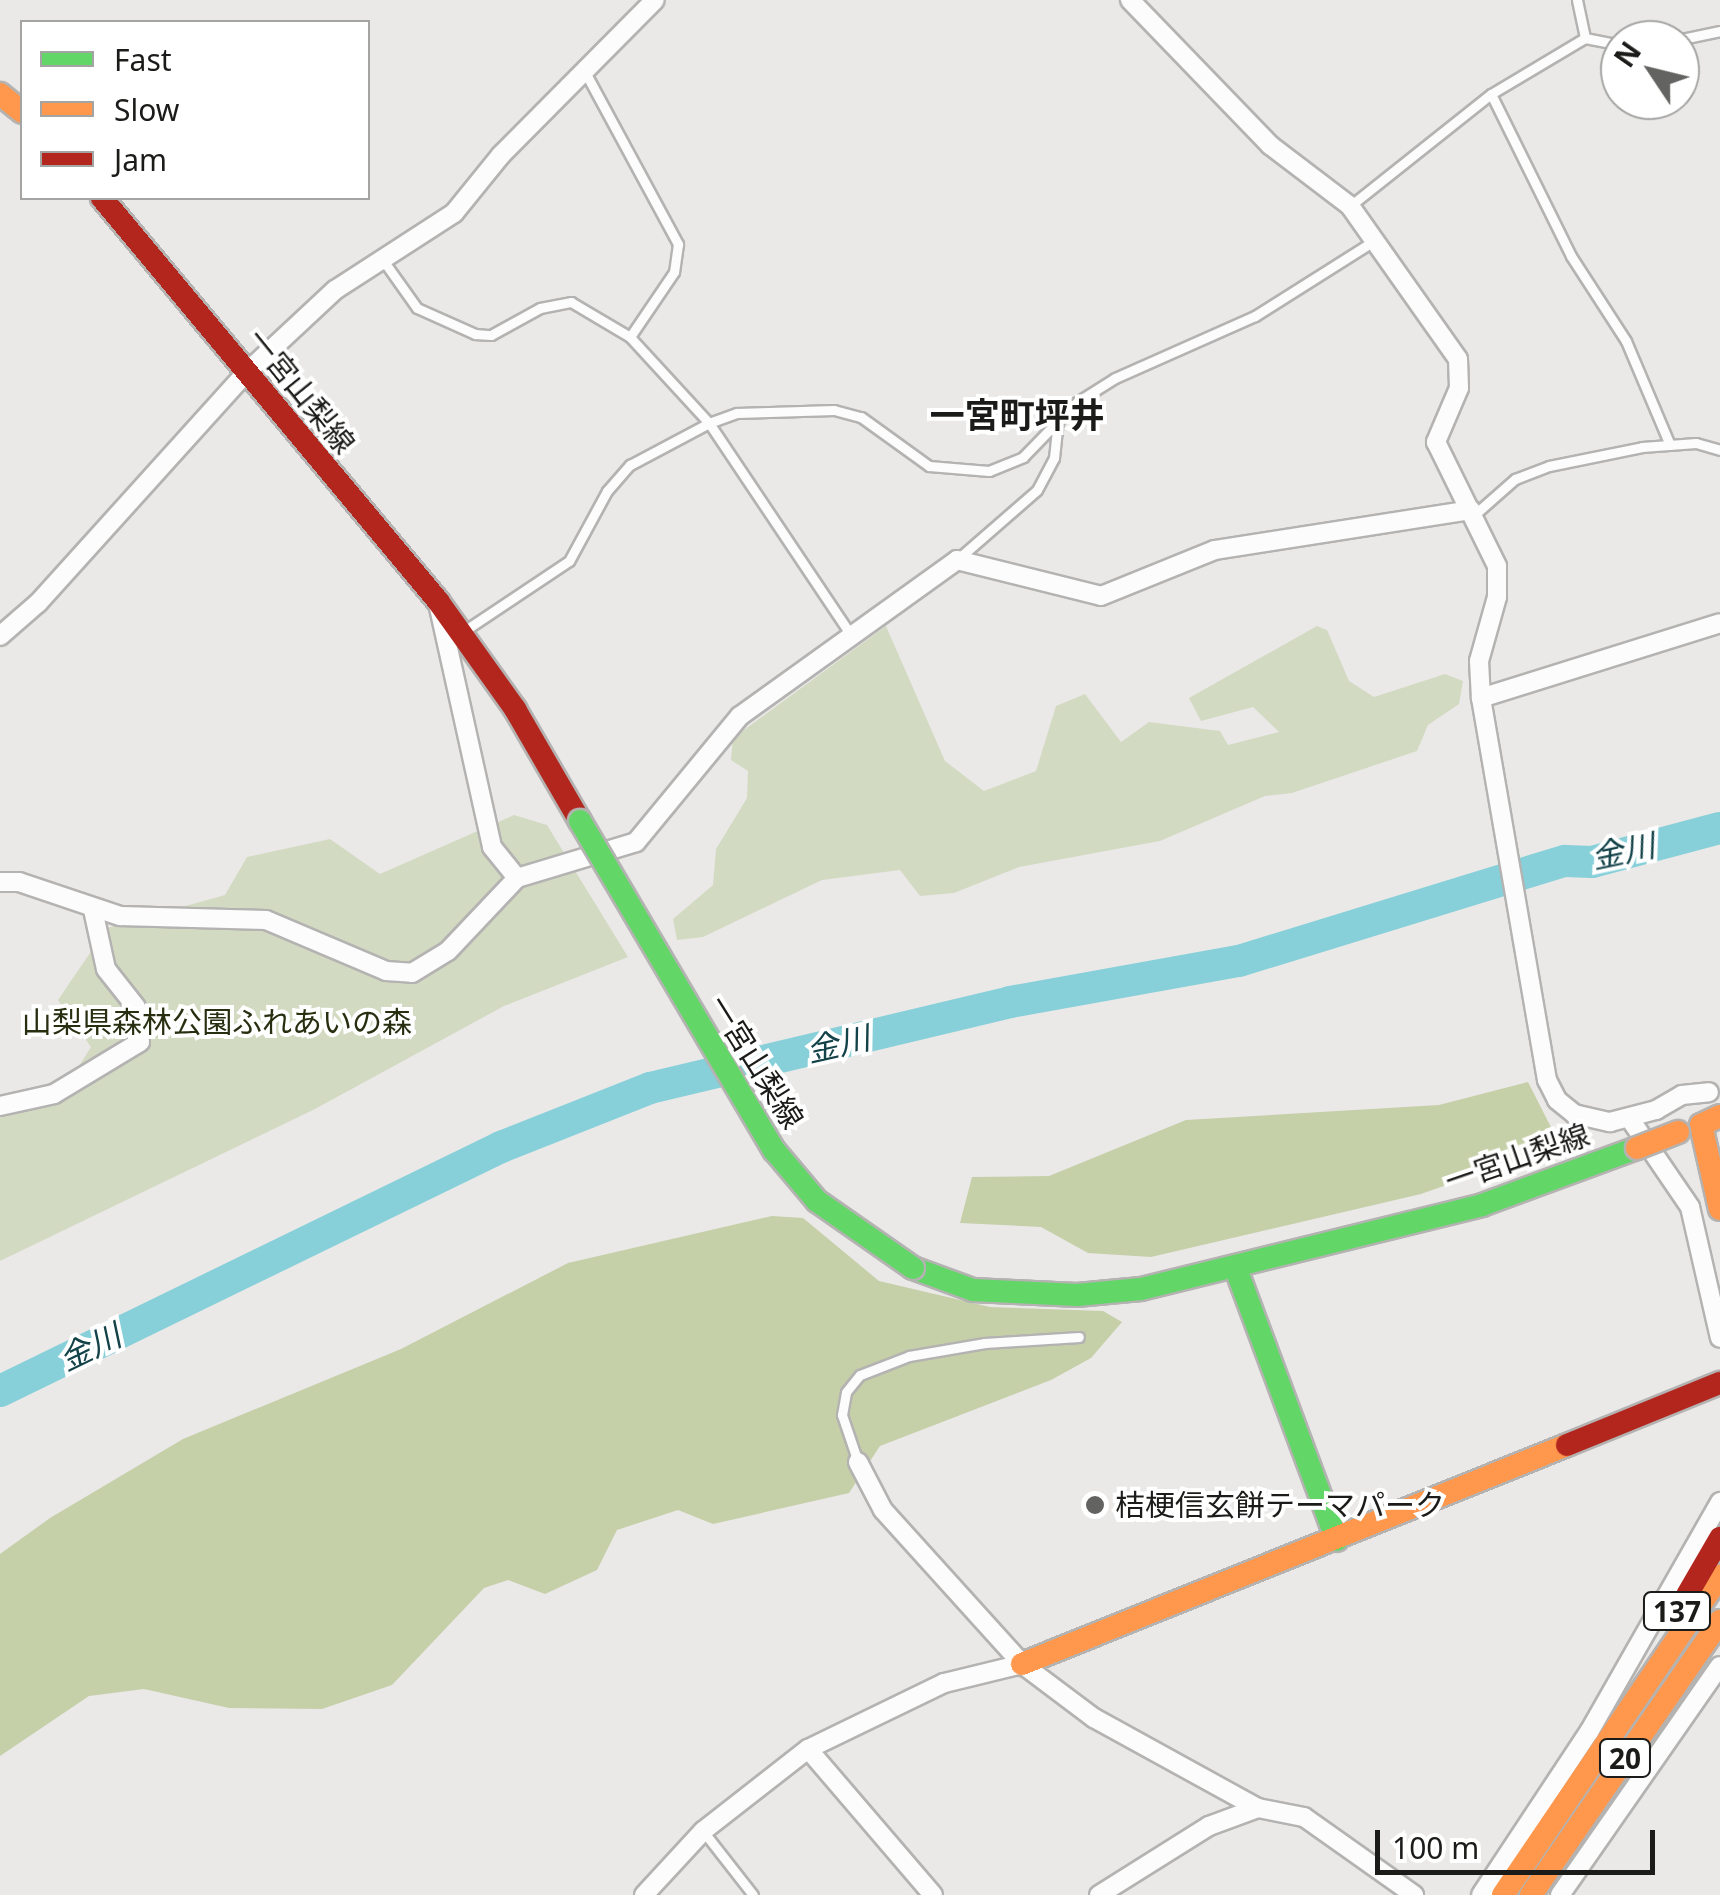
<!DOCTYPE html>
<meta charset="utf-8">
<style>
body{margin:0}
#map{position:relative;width:1720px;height:1895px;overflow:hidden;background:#eae9e8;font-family:"Noto Sans","Noto Sans JP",sans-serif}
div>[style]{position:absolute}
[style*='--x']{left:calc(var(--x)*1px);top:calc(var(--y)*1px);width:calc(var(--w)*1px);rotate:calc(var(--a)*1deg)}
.green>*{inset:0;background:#d3dac2}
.forest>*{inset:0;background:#c5cfa8}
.river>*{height:32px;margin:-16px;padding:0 16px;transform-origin:16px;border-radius:16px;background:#87d0d9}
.roads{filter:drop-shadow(2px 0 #b4b3b2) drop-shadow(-2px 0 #b4b3b2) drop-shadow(0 2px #b4b3b2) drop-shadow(0 -2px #b4b3b2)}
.lane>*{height:9px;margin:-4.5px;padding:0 4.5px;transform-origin:4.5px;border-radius:4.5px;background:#fcfcfc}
.street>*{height:18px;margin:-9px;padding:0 9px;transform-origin:9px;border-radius:9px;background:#fcfcfc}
.fast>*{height:22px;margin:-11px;padding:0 11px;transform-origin:11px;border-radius:11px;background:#63d668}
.slow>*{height:22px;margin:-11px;padding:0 11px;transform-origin:11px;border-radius:11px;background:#ff974d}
.jam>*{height:22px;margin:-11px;padding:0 11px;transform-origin:11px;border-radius:11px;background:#b3261e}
.bridges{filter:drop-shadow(2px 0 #b4b3b2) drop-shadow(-2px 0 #b4b3b2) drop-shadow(0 2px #b4b3b2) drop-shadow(0 -2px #b4b3b2)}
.fast-bridge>*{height:22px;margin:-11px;padding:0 11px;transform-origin:11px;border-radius:11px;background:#63d668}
.slow-bridge>*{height:22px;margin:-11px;padding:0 11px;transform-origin:11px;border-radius:11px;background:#ff974d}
.dots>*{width:28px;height:28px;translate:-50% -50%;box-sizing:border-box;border:5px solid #fff;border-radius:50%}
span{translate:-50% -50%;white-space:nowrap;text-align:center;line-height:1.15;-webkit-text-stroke:8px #fff;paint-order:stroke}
.shield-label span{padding:2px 8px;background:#fff;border:2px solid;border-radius:8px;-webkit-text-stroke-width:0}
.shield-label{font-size:28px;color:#1b1b19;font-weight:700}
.street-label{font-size:30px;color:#1b1b19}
.park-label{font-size:30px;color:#272f10}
.poi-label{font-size:30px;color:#1b1b19}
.left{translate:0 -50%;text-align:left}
.water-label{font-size:32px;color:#134349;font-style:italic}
.quarter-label{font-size:35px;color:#1b1b19;font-weight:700}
.legend{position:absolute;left:20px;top:20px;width:350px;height:180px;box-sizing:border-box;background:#fff;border:2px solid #a4a4a3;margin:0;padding:12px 18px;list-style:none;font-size:30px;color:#1b1b19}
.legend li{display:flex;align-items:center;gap:20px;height:50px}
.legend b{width:50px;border:2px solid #a4a4a3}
.north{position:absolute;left:1600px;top:20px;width:100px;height:100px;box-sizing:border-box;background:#fff;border:2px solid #a4a4a3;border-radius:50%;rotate:305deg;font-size:28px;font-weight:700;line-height:40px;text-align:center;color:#1b1b19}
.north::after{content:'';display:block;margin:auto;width:35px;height:45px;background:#636361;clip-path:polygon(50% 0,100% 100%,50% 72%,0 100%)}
.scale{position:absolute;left:1375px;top:1830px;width:280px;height:45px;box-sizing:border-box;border:5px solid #1b1b19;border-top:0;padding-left:12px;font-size:30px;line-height:35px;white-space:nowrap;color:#1b1b19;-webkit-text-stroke:8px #fff;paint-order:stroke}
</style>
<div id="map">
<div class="green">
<i style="clip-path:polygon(886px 626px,945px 761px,984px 791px,1036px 771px,1056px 706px,1085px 694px,1121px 742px,1149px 722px,1220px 731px,1228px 745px,1279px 732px,1253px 707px,1201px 721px,1189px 698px,1317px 626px,1327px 630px,1349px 681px,1374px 697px,1445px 674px,1463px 681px,1459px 704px,1428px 725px,1417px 751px,1292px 793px,1265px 796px,1160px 841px,1019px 867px,954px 893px,920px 896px,900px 870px,822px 880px,703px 937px,677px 940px,673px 919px,713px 885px,716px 849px,747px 798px,748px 771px,731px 760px,733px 738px)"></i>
<i style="clip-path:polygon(514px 815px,547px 825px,628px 957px,504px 1006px,315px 1109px,0 1261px,0 1096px,72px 1077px,91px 1047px,58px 1000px,107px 928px,225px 895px,247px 857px,330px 839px,380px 874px)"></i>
</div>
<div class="forest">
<i style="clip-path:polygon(1528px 1082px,1560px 1145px,1421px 1194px,1151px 1257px,1088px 1253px,1041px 1227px,960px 1223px,972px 1177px,1049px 1176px,1186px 1120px,1439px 1105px)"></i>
<i style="clip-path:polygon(772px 1216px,803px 1218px,879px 1281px,990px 1307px,1103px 1311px,1122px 1322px,1091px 1358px,1051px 1380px,880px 1446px,849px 1493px,713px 1524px,678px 1510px,617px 1530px,597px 1570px,545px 1594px,508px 1580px,484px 1588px,392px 1685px,322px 1709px,229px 1708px,144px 1689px,89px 1696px,0 1756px,0 1554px,50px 1518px,183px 1439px,401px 1349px,568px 1263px)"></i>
</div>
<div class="river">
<i style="--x:0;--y:1391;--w:557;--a:-25.97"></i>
<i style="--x:501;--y:1147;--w:160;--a:-21.6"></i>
<i style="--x:650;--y:1088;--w:370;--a:-13.4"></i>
<i style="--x:1010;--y:1002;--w:233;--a:-10.2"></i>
<i style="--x:1239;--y:961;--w:341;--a:-17.1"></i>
<i style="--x:1565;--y:861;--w:27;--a:2"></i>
<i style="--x:1592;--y:862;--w:132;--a:-14.9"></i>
</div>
<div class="roads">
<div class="lane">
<i style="--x:1577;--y:0;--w:39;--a:78"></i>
<i style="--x:1677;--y:40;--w:44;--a:-11.8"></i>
<i style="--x:585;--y:72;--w:196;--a:61.6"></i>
<i style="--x:678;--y:244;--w:28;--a:98"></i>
<i style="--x:674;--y:272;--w:78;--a:124.1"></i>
<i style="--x:1491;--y:94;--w:181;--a:63.7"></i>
<i style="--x:1571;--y:256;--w:101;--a:57.1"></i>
<i style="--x:1626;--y:341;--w:113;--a:67.1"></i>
<i style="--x:1350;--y:206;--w:180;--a:-38.5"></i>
<i style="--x:1491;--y:94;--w:109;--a:-30.8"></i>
<i style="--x:1585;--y:38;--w:36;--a:11"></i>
<i style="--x:385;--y:263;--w:55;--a:54.6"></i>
<i style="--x:417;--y:308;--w:64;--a:24.1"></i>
<i style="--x:475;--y:334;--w:16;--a:4"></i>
<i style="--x:491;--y:335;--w:56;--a:-28.9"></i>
<i style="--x:540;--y:308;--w:32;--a:-11"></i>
<i style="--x:571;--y:302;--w:69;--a:30.7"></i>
<i style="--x:630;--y:337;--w:117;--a:47.4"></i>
<i style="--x:709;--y:423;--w:254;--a:56.2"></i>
<i style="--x:1474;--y:515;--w:55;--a:-41.3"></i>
<i style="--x:1515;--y:479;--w:36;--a:-21"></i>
<i style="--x:1549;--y:466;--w:95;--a:-11.5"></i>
<i style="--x:1642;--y:447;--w:54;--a:-4.2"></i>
<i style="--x:1696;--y:443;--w:25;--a:16"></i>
<i style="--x:959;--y:558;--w:103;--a:-41.1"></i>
<i style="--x:1037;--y:490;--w:36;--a:-62"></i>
<i style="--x:1054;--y:458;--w:37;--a:-84"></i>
<i style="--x:1058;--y:421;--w:27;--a:-45"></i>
<i style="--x:1077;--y:402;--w:45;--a:-32.3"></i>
<i style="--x:1115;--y:378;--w:153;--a:-23.9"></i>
<i style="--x:1255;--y:316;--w:138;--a:-32.3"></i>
<i style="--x:464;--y:631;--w:126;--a:-33.7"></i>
<i style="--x:569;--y:561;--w:80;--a:-61.5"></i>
<i style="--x:607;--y:491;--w:35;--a:-49"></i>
<i style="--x:630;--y:465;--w:89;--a:-28"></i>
<i style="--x:709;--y:423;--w:30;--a:-20"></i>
<i style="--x:737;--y:413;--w:97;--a:-1.8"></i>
<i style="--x:834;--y:410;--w:28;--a:15"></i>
<i style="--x:861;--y:417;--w:84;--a:35.8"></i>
<i style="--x:929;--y:466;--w:60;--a:4.8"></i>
<i style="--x:989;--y:471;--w:37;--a:-22"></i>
<i style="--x:1023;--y:457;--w:50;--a:-45.8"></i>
<i style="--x:858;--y:1462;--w:50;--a:-108.8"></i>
<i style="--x:842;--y:1415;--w:23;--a:-80"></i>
<i style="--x:846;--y:1392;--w:22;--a:-51"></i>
<i style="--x:860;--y:1375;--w:53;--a:-21.2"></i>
<i style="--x:909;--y:1356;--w:77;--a:-9.7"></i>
<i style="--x:985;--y:1343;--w:94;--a:-3.7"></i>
<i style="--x:703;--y:1831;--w:81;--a:52"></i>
</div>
<div class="street">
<i style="--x:1130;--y:0;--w:202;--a:46"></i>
<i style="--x:1270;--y:145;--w:101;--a:37.3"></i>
<i style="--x:1350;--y:206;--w:187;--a:54.8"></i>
<i style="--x:1458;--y:359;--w:29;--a:88"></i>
<i style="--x:1459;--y:388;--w:59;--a:113.1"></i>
<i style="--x:1436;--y:442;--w:138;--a:63.8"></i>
<i style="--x:1497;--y:566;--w:31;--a:90"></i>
<i style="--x:1497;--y:597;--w:66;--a:105.7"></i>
<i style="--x:1479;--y:661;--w:37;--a:87"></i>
<i style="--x:1481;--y:698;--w:388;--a:80.2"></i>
<i style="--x:1547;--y:1080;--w:22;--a:63"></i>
<i style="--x:1557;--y:1100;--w:22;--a:39"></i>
<i style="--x:1574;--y:1114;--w:37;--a:13"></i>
<i style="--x:1610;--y:1122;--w:48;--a:-14.6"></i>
<i style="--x:1656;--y:1110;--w:30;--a:-30"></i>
<i style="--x:1682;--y:1095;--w:27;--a:-6"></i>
<i style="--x:438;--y:603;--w:250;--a:77.5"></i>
<i style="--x:492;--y:847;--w:40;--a:51"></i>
<i style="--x:0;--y:636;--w:50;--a:-41"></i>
<i style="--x:38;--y:603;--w:310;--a:-47.9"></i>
<i style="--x:246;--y:373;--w:122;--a:-43"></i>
<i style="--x:335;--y:290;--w:142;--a:-32.9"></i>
<i style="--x:454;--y:213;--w:75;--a:-51"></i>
<i style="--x:501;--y:155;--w:218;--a:-45.2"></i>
<i style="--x:1481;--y:698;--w:250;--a:-17.4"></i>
<i style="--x:0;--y:882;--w:19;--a:0"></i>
<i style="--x:19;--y:882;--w:107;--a:18.6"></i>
<i style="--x:120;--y:916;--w:146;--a:1.6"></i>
<i style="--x:266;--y:920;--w:130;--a:23"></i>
<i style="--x:386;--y:971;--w:26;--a:4"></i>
<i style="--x:412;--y:973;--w:42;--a:-31.4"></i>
<i style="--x:448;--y:951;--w:100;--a:-46.6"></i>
<i style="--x:517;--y:878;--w:124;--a:-16.8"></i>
<i style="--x:636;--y:842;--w:163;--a:-50.5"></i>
<i style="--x:740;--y:716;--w:267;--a:-35.7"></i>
<i style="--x:957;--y:560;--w:148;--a:14"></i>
<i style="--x:1101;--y:596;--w:123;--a:-22"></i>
<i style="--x:1215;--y:550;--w:259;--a:-8.9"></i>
<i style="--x:0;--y:1106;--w:55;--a:-12.5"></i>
<i style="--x:54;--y:1094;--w:100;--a:-31.2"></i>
<i style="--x:140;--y:1042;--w:35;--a:-97"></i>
<i style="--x:136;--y:1007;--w:48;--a:-128.3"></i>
<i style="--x:106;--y:969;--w:60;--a:-102.4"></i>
<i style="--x:1630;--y:1119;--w:107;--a:55.7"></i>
<i style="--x:1690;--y:1207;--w:134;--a:77.1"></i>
<i style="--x:858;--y:1462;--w:54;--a:62.5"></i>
<i style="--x:883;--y:1510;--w:207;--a:47.9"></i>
<i style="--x:1022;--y:1664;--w:90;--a:36.9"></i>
<i style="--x:1094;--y:1718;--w:187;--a:28.8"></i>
<i style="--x:1258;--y:1808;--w:47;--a:11.1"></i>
<i style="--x:1304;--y:1817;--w:135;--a:35.3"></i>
<i style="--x:808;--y:1749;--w:192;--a:49.4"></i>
<i style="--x:644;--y:1895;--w:87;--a:-47.3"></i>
<i style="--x:703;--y:1831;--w:133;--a:-38"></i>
<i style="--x:808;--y:1749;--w:151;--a:-25.9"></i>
<i style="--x:944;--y:1683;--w:80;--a:-13.7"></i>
<i style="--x:1099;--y:1895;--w:130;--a:-32.1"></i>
<i style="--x:1209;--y:1826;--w:52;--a:-20.2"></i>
<i style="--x:1481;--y:1895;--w:196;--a:-56.5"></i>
<i style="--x:1589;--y:1732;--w:265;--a:-60.3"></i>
<i style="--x:1560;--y:1895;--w:279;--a:-55.1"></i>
</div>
<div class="fast">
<i style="--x:913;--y:1268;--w:64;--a:20.1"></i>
<i style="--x:973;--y:1290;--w:104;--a:2.8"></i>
<i style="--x:1077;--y:1295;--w:64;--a:-5.4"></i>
<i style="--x:1141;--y:1289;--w:351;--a:-13.8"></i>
<i style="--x:1482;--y:1205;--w:165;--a:-20.2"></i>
<i style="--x:1236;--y:1269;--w:289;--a:69.6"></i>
</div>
<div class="slow">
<i style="--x:0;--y:94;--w:28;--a:39"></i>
<i style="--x:1720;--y:1116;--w:21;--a:155"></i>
<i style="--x:1701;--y:1125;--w:86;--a:77.3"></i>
<i style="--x:1022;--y:1664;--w:587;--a:-21.89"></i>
<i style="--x:1503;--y:1895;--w:386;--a:-55.8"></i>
<i style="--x:1531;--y:1895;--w:333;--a:-55.4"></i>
</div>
<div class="jam">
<i style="--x:102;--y:198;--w:525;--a:50.18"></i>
<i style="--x:438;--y:601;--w:133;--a:54.5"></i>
<i style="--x:515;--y:709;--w:129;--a:59.9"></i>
<i style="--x:1567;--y:1445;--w:165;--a:-22.1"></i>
<i style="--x:1687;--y:1595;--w:66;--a:-59.9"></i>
</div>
</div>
<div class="bridges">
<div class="fast-bridge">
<i style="--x:580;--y:821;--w:382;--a:59.5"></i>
<i style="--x:774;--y:1150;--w:67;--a:49.9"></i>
<i style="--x:817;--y:1201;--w:117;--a:34.9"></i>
</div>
<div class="slow-bridge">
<i style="--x:1637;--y:1148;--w:44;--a:-21.3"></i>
</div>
</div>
<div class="dots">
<i style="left:1095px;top:1505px;background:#636361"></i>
</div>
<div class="shield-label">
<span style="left:1677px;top:1611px">137</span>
<span style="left:1625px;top:1758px">20</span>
</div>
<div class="street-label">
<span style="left:301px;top:391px;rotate:51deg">一宮山梨線</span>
<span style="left:756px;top:1062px;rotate:58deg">一宮山梨線</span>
<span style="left:1517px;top:1158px;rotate:-19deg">一宮山梨線</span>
</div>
<div class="park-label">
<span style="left:217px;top:1022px">山梨県森林公園ふれあいの森</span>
</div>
<div class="poi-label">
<span class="left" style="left:1115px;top:1505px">桔梗信玄餅テーマパーク</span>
</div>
<div class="water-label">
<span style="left:1623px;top:851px;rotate:-12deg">金川</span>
<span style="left:838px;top:1044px;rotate:-13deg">金川</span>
<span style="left:90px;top:1347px;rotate:-26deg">金川</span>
</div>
<div class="quarter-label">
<span style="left:1017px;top:415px">一宮町坪井</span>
</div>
<ul class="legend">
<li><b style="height:12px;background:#63d668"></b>Fast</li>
<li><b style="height:12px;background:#ff974d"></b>Slow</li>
<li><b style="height:12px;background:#b3261e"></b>Jam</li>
</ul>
<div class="north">N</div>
<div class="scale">100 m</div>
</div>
